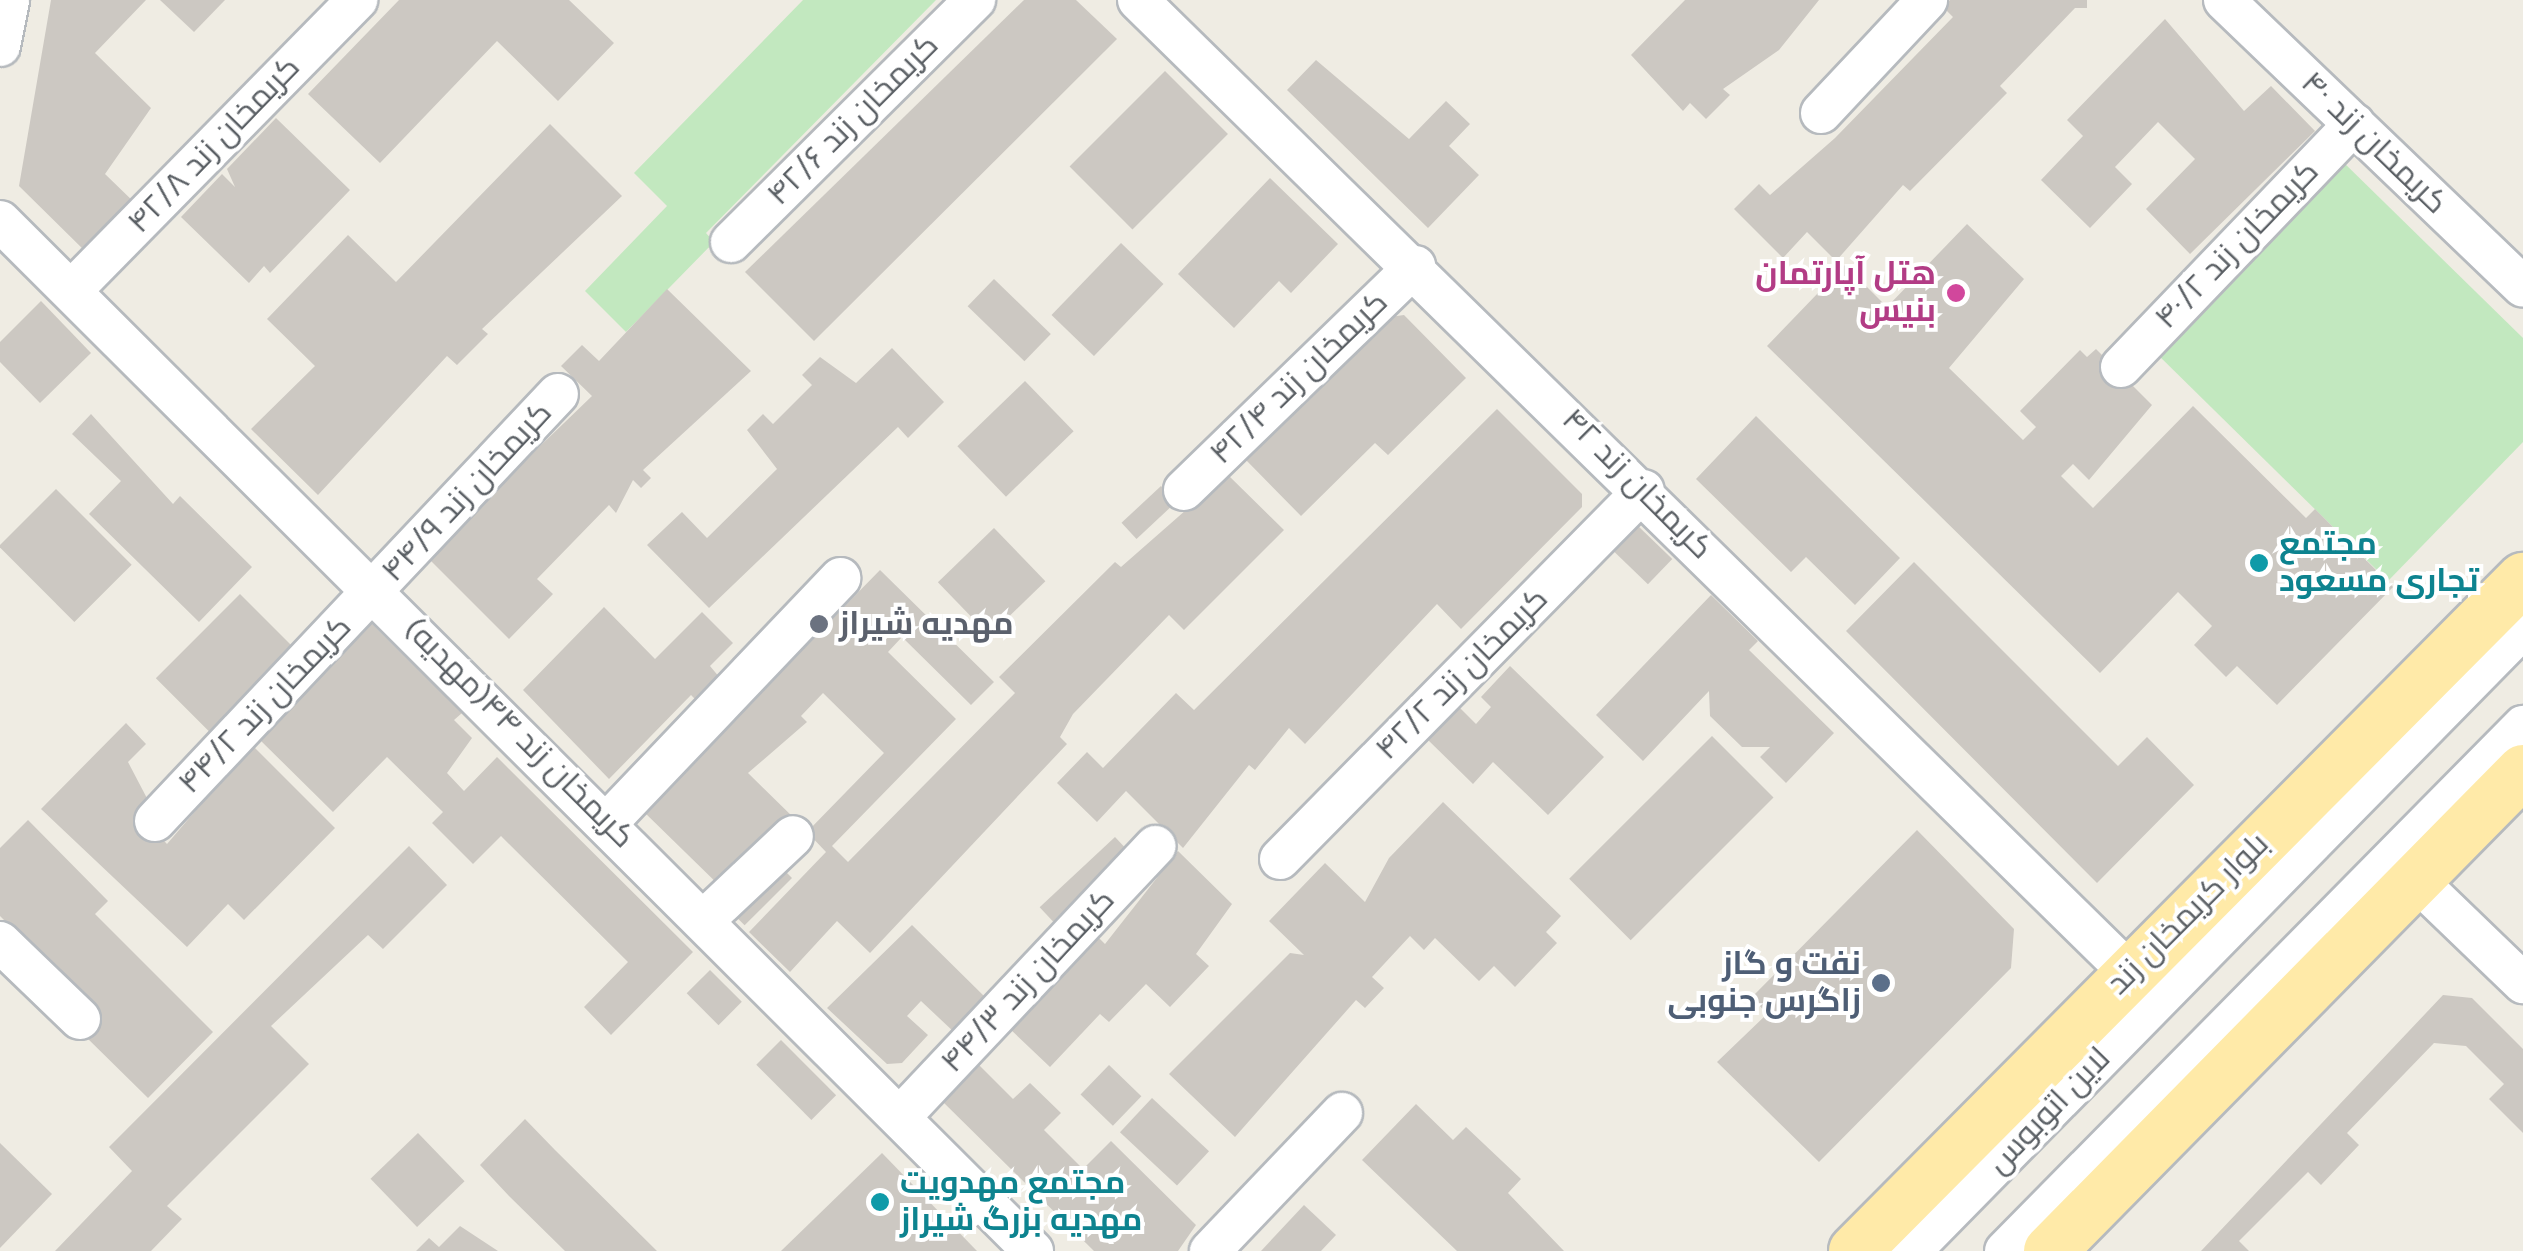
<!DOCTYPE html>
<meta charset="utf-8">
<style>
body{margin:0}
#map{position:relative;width:2523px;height:1251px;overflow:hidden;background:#efece3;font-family:Karla,Cairo,sans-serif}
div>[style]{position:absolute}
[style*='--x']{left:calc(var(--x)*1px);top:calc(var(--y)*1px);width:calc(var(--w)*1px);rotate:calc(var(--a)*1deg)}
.green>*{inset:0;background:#c2e8bf}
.building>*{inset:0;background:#ccc8c2;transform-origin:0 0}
.roads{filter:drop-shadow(2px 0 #b6babe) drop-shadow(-2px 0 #b6babe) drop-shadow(0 2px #b6babe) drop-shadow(0 -2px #b6babe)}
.minor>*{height:40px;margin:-20px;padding:0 20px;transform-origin:20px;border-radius:20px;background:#fff}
.major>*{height:52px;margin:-26px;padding:0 26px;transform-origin:26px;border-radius:26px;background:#ffeaa8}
.dots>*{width:28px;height:28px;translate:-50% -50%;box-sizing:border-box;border:5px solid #fff;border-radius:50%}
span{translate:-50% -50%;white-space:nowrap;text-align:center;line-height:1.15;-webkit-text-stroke:8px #fff;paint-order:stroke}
.street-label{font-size:32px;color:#5b6065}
.hotel-label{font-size:32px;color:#b23c85;font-weight:700}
.right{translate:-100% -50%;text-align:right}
.culture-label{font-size:32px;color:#0d838f;font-weight:700}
.left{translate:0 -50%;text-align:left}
.worship-label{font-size:32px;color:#5b616d;font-weight:700}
.service-label{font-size:32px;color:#4e5e75;font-weight:700}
</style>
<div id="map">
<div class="green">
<i style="clip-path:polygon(803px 0,936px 0,706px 233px,714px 242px,626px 332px,585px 291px,667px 206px,634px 173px)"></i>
<i style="clip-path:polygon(2339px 158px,2523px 338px,2523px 442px,2388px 581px,2153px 350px)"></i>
</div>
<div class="building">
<i style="clip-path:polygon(51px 0,146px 0,95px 53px,151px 108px,105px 174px,137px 205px,89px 255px,19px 186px)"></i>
<i style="clip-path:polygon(160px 0,225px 0,194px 32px)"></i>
<i style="clip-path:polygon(399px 0,569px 0,614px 43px,558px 101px,497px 41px,380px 163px,308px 94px)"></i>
<i style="clip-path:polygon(1024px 0,1076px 0,1117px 39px,814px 341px,745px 272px)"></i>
<i style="clip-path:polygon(1685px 0,1819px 0,1779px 50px,1723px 89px,1730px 95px,1706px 119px,1690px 103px,1683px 111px,1631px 55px)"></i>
<i style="clip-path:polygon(1950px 0,2087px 0,2087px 8px,2075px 8px,2000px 86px,2007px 93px,1910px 191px,1903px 185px,1836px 261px,1807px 232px,1783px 258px,1734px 209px,1759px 184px,1770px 195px,1835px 138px,1953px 17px,1943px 7px)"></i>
<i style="clip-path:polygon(2165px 19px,2244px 111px,2271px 86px,2315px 131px,2190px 254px,2146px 209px,2195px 159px,2158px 122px,2115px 167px,2132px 184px,2090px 228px,2041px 180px,2083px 136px,2067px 120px)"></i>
<i style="clip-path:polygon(1316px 60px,1409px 139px,1446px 101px,1470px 124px,1449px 146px,1479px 175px,1428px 228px,1287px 90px)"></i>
<i style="left:1165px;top:71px;width:89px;height:135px;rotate:45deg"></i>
<i style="clip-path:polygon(276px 118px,350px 190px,270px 273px,264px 266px,249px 283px,181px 217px,222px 174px,235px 187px,227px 169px)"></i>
<i style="clip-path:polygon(550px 124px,622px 196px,482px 329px,488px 334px,457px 365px,447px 356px,318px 495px,251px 429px,315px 366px,267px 319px,348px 235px,396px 282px)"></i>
<i style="clip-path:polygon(1270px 178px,1338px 244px,1291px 293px,1279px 281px,1234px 328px,1178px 274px)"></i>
<i style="clip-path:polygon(1967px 224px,2024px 279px,1949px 368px,2023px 440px,2036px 427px,2020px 411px,2080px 350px,2087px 357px,2096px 349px,2152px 405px,2089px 480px,2073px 464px,2061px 476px,2093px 508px,2193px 406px,2306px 518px,2315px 509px,2393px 587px,2277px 705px,2237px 666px,2226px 677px,2194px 645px,2212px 626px,2178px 592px,2100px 673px,1767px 346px,1845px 265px,1887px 307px)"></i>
<i style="left:1121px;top:243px;width:59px;height:100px;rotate:44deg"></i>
<i style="left:994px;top:279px;width:79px;height:38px;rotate:44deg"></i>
<i style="clip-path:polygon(667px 289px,751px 371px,643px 470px,651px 478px,641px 488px,633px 480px,616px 513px,609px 505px,537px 579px,553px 594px,509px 639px,426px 556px,592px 396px,561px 366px,582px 345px,599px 361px)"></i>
<i style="clip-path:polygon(41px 301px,91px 353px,40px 403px,0 362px,0 342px)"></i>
<i style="clip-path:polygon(1404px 315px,1466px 378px,1388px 455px,1375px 443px,1301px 516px,1246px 460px,1390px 317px)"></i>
<i style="clip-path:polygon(892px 348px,944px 402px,908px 438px,898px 427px,709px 608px,647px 545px,682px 512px,707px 538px,777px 469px,747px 430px,763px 414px,773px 424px,812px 385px,802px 375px,820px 357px,856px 383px)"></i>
<i style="left:1025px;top:381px;width:70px;height:94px;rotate:46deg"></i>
<i style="clip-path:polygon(1497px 409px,1582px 494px,1582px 507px,1461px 629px,1437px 604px,1305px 744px,1289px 728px,1255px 770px,1249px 765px,1183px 848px,1126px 791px,1097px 822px,1057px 783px,1087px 752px,1103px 768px,1176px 693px,1194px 710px)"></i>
<i style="clip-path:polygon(91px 414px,173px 504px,180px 496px,252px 567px,199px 622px,89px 514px,121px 481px,72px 434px)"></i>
<i style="clip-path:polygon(1756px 416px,1900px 558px,1855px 605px,1806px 557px,1791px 572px,1696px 479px)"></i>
<i style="clip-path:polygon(1227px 474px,1284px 530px,1184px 630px,1169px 615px,1073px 714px,1060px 737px,1067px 744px,870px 953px,837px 921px,790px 972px,749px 932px,826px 852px,807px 832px,884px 753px,823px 693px,801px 716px,807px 722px,748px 773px,797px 821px,727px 893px,643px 811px,784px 654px,791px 661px,880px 570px,994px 682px,971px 705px,902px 637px,888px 652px,956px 719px,832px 846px,848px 862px,1015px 693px,999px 677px,1115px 562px,1121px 567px)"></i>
<i style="left:1161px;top:486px;width:22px;height:54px;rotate:47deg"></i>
<i style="left:56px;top:489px;width:107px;height:81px;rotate:45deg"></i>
<i style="left:1637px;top:525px;width:49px;height:35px;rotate:44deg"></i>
<i style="left:994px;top:528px;width:74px;height:78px;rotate:46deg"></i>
<i style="clip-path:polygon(1914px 562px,2118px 766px,2147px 737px,2194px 785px,2097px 883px,1846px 631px)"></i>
<i style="left:240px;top:594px;width:75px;height:119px;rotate:45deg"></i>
<i style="clip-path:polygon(1711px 595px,1758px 641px,1749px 650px,1834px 733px,1786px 783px,1760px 757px,1770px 747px,1742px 747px,1710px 716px,1709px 691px,1643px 761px,1596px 715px)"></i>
<i style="clip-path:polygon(604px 607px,655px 659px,702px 612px,733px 643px,710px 666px,720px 678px,697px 701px,691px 695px,609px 779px,523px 690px)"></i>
<i style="clip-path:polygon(370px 622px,462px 713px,454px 720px,472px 738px,447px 773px,464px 791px,497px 757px,693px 952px,611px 1035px,584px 1007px,628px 962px,501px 836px,473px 864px,432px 823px,443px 812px,387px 757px,333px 812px,258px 738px)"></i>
<i style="clip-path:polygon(1510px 666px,1604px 757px,1548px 815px,1493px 762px,1473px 784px,1427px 739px,1458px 706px,1476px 724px,1491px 707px,1481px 697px)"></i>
<i style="clip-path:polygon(126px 723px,146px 744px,128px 762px,150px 804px,139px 815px,167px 844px,252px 745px,335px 828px,244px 920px,228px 904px,187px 947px,41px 809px)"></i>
<i style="left:1712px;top:736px;width:87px;height:202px;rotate:45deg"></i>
<i style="clip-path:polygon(1443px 802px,1561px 916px,1546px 932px,1557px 943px,1515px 987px,1494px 966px,1479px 981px,1435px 938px,1424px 950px,1410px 936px,1372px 977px,1384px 988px,1365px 1008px,1356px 1000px,1235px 1137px,1169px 1074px,1290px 953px,1304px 955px,1269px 921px,1325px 863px,1365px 902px,1389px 858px)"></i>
<i style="clip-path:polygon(28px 820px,108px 901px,95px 914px,213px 1032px,148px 1098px,83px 1034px,100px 1016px,0 916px,0 848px)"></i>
<i style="clip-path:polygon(1917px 830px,2014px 929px,2011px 968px,1819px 1162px,1717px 1062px,1767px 1014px,1752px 997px)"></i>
<i style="left:1115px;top:837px;width:22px;height:103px;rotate:47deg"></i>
<i style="clip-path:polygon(409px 846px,447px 885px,383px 949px,368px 935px,271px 1026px,309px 1064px,167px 1206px,182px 1219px,151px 1251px,55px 1251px,132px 1171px,109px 1147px)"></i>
<i style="clip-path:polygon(1178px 851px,1232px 904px,1196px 954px,1209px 966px,1170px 1007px,1146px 984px,1109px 1022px,1100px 1014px,1050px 1067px,1009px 1028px,1096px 935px,1105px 944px)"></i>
<i style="left:775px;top:861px;width:24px;height:67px;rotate:45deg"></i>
<i style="clip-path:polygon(912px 925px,987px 999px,955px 1033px,921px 1001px,907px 1016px,928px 1035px,902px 1063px,887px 1064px,827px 1008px)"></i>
<i style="left:710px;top:970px;width:45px;height:33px;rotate:45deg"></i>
<i style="clip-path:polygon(2443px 995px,2472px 998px,2523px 1049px,2523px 1133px,2489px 1099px,2504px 1084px,2466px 1046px,2434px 1043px,2347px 1133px,2359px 1145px,2321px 1185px,2308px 1172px,2239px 1241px,2249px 1251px,2201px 1251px)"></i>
<i style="left:781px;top:1040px;width:78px;height:35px;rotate:45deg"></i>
<i style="clip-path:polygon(977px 1063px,1013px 1099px,1030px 1083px,1061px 1113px,1044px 1130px,1083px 1169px,1111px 1141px,1196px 1225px,1178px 1251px,1094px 1251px,941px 1100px)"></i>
<i style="left:1109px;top:1065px;width:45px;height:41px;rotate:44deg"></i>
<i style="left:1152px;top:1098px;width:78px;height:47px;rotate:43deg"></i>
<i style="clip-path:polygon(1416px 1104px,1453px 1140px,1466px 1127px,1521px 1179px,1508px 1193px,1564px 1251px,1457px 1251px,1362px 1160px)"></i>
<i style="clip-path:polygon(525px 1119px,555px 1150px,657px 1251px,565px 1251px,509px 1196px,480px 1165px)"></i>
<i style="left:418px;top:1133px;width:67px;height:66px;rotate:46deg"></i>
<i style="clip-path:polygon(0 1143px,52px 1194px,0 1248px)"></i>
<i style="clip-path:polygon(882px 1153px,977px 1251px,781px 1251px)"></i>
<i style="clip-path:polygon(1304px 1205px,1336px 1235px,1321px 1251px,1261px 1251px)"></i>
<i style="clip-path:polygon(460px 1226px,498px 1251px,416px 1251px,429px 1238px,439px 1247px)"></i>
</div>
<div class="roads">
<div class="minor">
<i style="--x:1138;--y:0;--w:1390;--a:44.45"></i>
<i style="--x:2224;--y:0;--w:414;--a:43.8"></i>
<i style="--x:0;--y:46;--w:47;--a:-78.9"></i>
<i style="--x:1821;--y:113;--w:155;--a:-46.8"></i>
<i style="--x:0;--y:221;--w:1459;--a:44.92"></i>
<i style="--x:731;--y:242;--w:344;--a:-44.8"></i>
<i style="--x:72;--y:290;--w:407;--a:-45.5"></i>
<i style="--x:2121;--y:367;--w:337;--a:-46.2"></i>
<i style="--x:1184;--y:490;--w:322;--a:-44.1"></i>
<i style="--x:155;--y:821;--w:587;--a:-46.66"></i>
<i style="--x:608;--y:822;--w:337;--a:-46.4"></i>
<i style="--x:1280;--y:859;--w:518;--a:-45.39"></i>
<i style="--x:2416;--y:880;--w:149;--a:43.9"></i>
<i style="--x:704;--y:920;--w:122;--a:-43.3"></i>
<i style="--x:0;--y:942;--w:111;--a:43.9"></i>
<i style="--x:901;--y:1116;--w:371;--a:-46.7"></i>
<i style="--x:1210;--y:1251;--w:191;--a:-46.3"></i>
<i style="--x:1911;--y:1251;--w:873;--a:-45.51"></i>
<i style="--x:2005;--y:1251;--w:738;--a:-45.38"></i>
</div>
<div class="major">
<i style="--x:1855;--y:1251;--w:948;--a:-45.17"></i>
<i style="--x:2050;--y:1251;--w:674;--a:-45.42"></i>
</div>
</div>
<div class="dots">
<i style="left:1956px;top:293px;background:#d1479c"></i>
<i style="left:2259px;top:563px;background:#0f9aa8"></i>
<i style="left:819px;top:624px;background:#6b7280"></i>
<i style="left:1881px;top:983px;background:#5c6f8a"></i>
<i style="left:880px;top:1202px;background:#0f9aa8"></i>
</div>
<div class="street-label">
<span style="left:853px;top:120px;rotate:-45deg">کریمخان زند ۴۲/۶</span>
<span style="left:2374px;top:143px;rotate:44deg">کریمخان زند ۴۰</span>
<span style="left:214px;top:145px;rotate:-46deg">کریمخان زند ۴۲/۸</span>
<span style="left:2237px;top:245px;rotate:-46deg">کریمخان زند ۴۰/۲</span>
<span style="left:1299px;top:378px;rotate:-44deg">کریمخان زند ۴۲/۴</span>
<span style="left:1637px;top:484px;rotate:45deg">کریمخان زند ۴۲</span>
<span style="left:467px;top:492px;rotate:-47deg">کریمخان زند ۴۴/۹</span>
<span style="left:1462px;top:674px;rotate:-45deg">کریمخان زند ۴۲/۲</span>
<span style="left:265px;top:705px;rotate:-46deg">کریمخان زند ۴۴/۲</span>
<span style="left:519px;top:733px;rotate:45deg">کریمخان زند ۴۴(مهدیه)</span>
<span style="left:2188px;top:914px;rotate:-45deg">بلوار کریمخان زند</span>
<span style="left:1028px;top:981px;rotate:-47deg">کریمخان زند ۴۴/۳</span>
<span style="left:2049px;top:1111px;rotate:-46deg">لاین اتوبوس</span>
</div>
<div class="hotel-label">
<span class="right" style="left:1936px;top:293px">هتل آپارتمان<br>بنیس</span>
</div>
<div class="culture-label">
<span class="left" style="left:2279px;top:563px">مجتمع<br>تجاری مسعود</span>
<span class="left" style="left:900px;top:1202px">مجتمع مهدویت<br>مهدیه بزرگ شیراز</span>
</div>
<div class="worship-label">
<span class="left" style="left:839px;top:624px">مهدیه شیراز</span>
</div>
<div class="service-label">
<span class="right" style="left:1861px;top:983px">نفت و گاز<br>زاگرس جنوبی</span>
</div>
</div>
